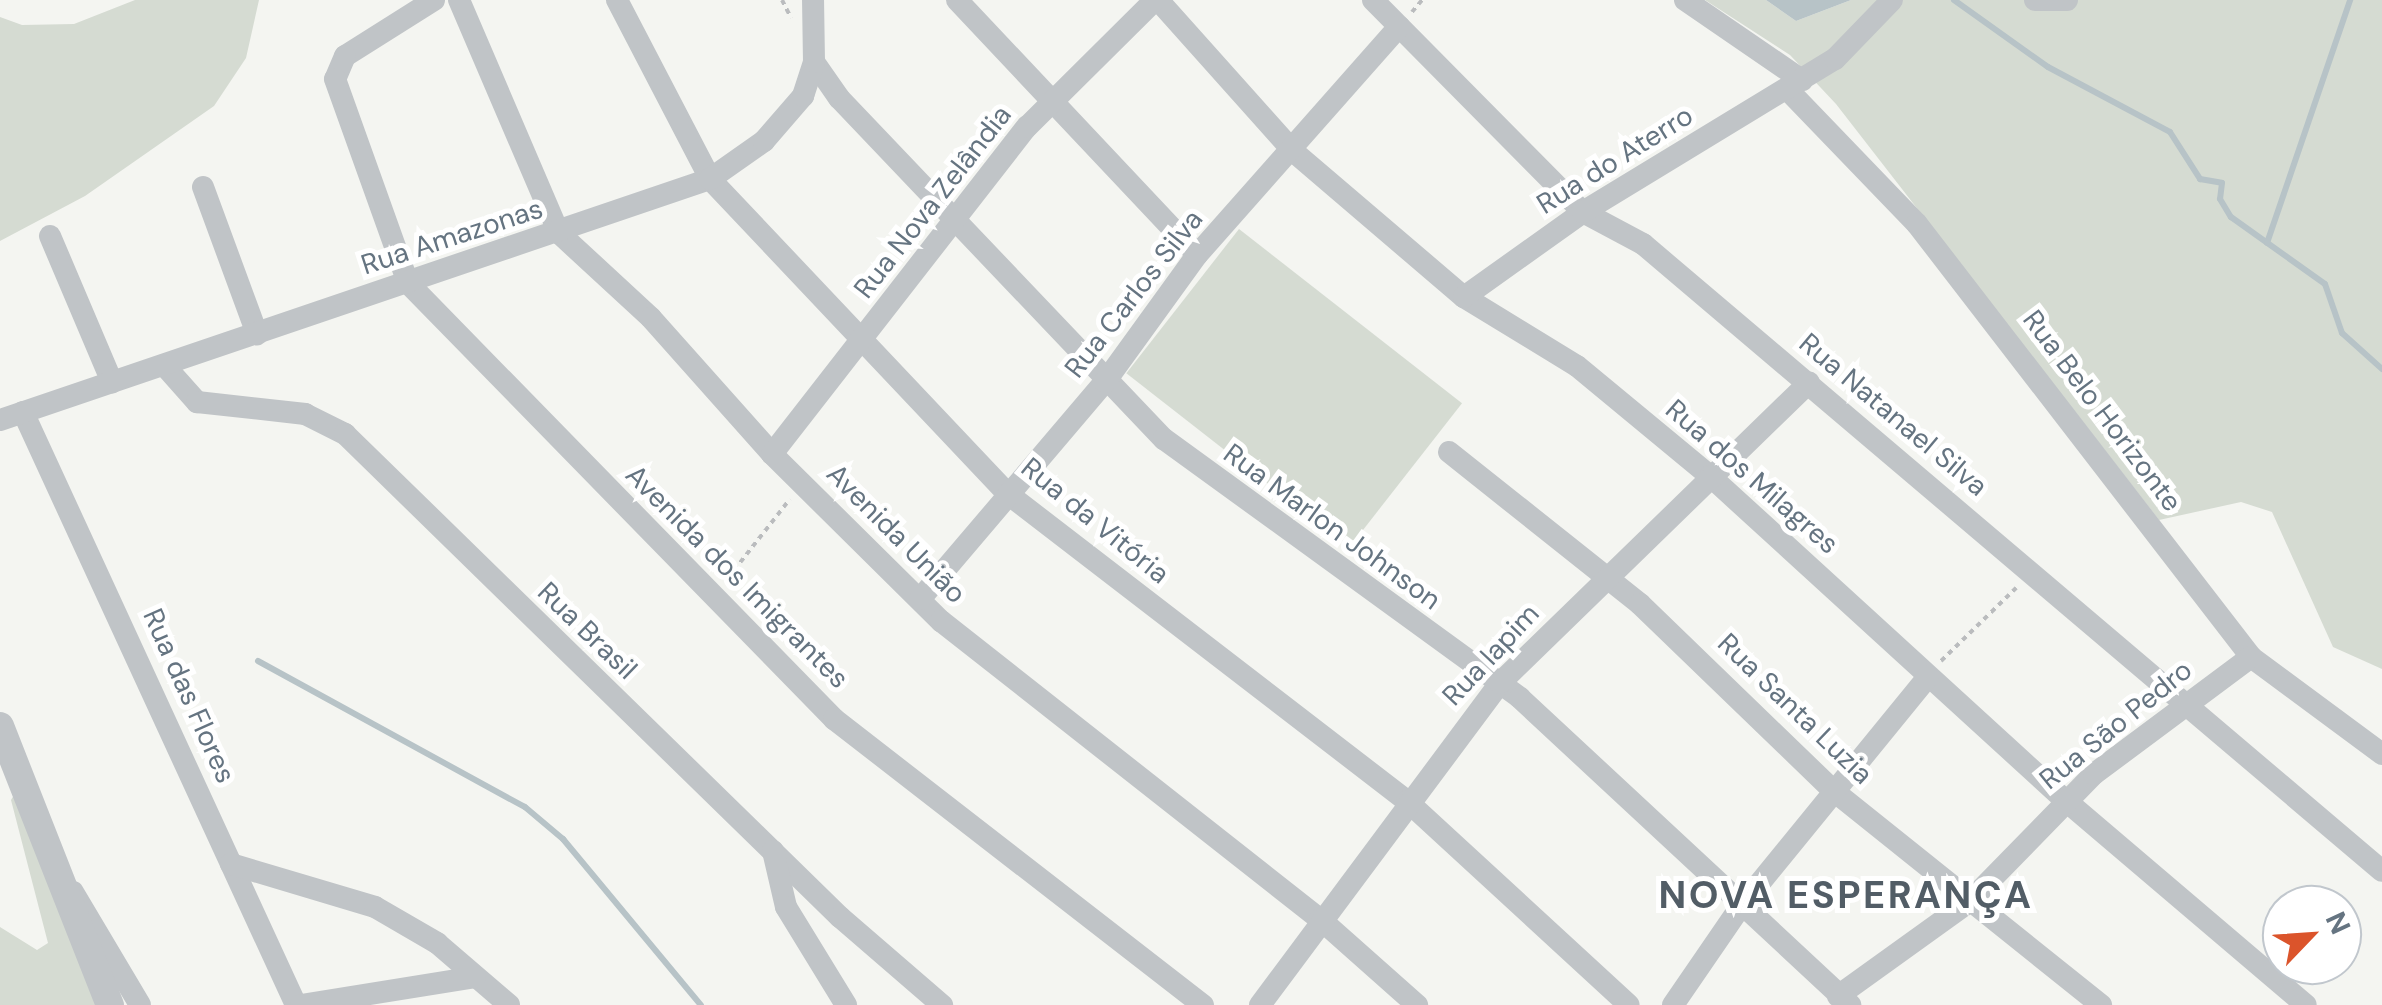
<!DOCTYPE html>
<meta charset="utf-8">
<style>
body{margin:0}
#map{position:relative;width:2382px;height:1005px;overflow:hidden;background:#f4f5f1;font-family:"DM Sans",sans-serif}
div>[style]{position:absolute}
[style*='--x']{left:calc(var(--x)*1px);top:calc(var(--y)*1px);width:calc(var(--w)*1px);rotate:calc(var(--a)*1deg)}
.green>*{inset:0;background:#d5dbd2;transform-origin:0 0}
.water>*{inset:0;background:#b7c3c7}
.stream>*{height:6px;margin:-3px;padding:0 3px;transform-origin:3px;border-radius:3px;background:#b7c3c7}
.path>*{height:4px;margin-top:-2px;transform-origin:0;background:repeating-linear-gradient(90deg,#babcbe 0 5px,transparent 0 10px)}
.minor>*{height:22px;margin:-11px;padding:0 11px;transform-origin:11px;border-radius:11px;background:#c0c4c7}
.tertiary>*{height:28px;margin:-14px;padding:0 14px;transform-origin:14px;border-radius:14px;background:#c0c4c7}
span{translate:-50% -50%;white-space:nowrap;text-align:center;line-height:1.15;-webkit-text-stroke:10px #fff;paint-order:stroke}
.street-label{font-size:28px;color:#657481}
.district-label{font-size:38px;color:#525d66;font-weight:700;letter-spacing:2.5px}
.north{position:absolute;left:2262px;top:885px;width:100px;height:100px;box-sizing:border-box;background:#fff;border:2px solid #c1c7cd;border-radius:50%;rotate:65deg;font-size:28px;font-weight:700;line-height:40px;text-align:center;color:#657481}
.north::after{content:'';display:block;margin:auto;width:35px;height:45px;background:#db542b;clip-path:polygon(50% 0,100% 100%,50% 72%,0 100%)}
</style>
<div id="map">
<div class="green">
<i style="clip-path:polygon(135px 0,259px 0,246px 58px,214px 106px,85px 196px,0 241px,0 17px,22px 25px,74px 24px)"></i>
<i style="clip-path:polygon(1705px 0,1766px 0,1796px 21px,1851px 0,2382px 0,2382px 669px,2333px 647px,2272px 512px,2241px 502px,2159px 520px,1836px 104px,1790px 55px)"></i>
<i style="left:1239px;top:229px;width:283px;height:183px;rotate:38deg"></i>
<i style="clip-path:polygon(17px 790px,101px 1005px,0 1005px,0 927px,37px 950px,48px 943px,11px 800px)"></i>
</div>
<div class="water">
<i style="clip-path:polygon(1766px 0,1851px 0,1796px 21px)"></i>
</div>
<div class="stream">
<i style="--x:1954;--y:0;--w:115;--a:35.5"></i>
<i style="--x:2048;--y:67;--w:138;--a:28"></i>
<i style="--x:2170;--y:132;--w:56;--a:57.4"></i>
<i style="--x:2200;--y:179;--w:22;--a:10"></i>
<i style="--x:2222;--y:183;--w:16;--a:97"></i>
<i style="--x:2220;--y:199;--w:21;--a:59"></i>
<i style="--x:2231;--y:217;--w:115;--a:35.5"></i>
<i style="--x:2325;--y:284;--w:52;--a:70.9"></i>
<i style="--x:2342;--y:333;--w:54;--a:42"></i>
<i style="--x:2267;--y:243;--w:257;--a:-71.1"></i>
<i style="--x:258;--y:661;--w:304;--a:28.7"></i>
<i style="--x:525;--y:807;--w:50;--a:40.1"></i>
<i style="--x:563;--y:839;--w:216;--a:50.3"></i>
</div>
<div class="path">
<i style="--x:782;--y:0;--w:20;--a:63"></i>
<i style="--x:1412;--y:12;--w:16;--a:-50"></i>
<i style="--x:728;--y:578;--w:100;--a:-51.9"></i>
<i style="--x:1941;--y:661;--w:105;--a:-44.2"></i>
</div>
<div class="minor">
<i style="--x:434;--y:0;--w:105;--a:147.8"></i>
<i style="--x:345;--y:56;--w:25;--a:113"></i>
<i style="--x:335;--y:79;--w:217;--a:70.3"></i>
<i style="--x:408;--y:283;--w:610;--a:45.66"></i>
<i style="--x:834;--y:719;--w:467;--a:37.8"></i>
<i style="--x:459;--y:0;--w:254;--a:66.8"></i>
<i style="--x:559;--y:233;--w:125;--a:42.7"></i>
<i style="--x:651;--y:318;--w:182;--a:48.3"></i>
<i style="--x:772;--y:454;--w:238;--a:44.7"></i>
<i style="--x:941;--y:621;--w:482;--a:38.2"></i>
<i style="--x:1320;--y:919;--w:130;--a:41.6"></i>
<i style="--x:617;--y:0;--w:202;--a:62.5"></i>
<i style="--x:710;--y:179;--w:434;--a:46.6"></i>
<i style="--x:1008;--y:494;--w:503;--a:37.58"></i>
<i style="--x:1407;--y:801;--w:301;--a:42.6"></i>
<i style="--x:957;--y:0;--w:350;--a:46.7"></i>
<i style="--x:1158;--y:0;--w:204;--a:48.2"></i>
<i style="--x:1294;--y:152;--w:223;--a:40.5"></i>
<i style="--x:1464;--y:297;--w:132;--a:31.4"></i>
<i style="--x:1577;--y:366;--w:173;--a:39.6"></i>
<i style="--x:1710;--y:476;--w:481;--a:42.4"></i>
<i style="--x:2065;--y:800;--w:316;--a:40.4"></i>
<i style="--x:1373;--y:0;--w:298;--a:45.3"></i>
<i style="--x:1583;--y:212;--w:68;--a:28.1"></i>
<i style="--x:1643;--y:244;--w:969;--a:40.31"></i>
<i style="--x:1685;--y:0;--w:142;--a:34.4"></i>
<i style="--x:2035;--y:0;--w:32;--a:0"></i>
<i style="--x:814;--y:62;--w:44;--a:55.2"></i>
<i style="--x:839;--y:98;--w:471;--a:46.4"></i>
<i style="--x:1164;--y:439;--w:440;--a:36"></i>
<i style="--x:1520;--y:698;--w:451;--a:42.9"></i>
<i style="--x:1787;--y:89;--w:187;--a:46.1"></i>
<i style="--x:1917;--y:224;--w:547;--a:52.35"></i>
<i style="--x:2251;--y:657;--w:163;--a:36.5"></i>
<i style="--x:203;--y:187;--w:157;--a:69.8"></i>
<i style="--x:50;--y:236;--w:159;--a:67"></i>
<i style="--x:1464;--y:297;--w:146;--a:-35.5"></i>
<i style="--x:1583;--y:212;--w:295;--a:-31.3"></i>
<i style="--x:1835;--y:59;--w:82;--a:-46"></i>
<i style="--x:164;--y:365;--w:50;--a:48.3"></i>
<i style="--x:197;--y:402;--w:109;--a:6.3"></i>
<i style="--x:305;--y:414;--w:45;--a:26.6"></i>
<i style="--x:345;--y:434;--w:692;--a:44.3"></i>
<i style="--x:840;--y:917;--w:135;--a:40.8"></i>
<i style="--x:23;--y:412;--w:653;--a:65.28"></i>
<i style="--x:0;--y:420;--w:750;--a:-18.75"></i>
<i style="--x:710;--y:179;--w:66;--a:-35.1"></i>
<i style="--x:764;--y:141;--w:60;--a:-49.1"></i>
<i style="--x:803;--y:96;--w:36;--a:-72"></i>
<i style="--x:814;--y:62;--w:62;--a:-90.9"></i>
<i style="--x:1449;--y:452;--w:244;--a:38.5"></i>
<i style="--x:1640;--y:604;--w:271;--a:44"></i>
<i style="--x:1835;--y:792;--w:341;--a:38.7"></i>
<i style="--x:772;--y:454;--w:415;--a:-52.1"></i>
<i style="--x:1027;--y:127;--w:180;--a:-44.8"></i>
<i style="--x:920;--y:599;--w:285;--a:-49.6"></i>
<i style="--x:1105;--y:382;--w:157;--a:-54.1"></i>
<i style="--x:1197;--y:255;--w:305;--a:-48.5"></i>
<i style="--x:773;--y:851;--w:57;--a:76.9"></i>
<i style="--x:786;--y:907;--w:115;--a:58.5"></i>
<i style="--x:231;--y:864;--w:150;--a:16.6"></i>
<i style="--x:375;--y:907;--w:72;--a:30.1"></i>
<i style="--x:437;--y:943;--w:95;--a:40.7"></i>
<i style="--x:73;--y:892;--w:131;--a:59.3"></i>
<i style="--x:1838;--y:996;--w:161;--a:-35.7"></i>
<i style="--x:1969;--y:902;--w:179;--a:-45.7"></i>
<i style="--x:2094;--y:774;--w:196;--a:-36.7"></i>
<i style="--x:301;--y:1005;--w:176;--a:-9.1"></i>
<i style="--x:1260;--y:1005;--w:402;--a:-53.3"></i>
<i style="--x:1500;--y:683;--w:431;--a:-44.2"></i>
<i style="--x:1673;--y:1005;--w:120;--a:-55.5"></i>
<i style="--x:1741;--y:906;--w:296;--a:-50.8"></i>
</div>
<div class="tertiary">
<i style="--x:0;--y:726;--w:300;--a:68.5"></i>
</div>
<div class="street-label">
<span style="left:1615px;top:160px;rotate:-32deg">Rua do Aterro</span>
<span style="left:933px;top:202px;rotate:-52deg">Rua Nova Zelândia</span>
<span style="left:452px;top:237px;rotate:-18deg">Rua Amazonas</span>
<span style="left:1134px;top:294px;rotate:-52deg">Rua Carlos Silva</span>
<span style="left:2102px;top:411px;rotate:53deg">Rua Belo Horizonte</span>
<span style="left:1893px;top:415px;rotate:40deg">Rua Natanael Silva</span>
<span style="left:1752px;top:477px;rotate:41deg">Rua dos Milagres</span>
<span style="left:1095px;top:521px;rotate:39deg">Rua da Vitória</span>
<span style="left:1332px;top:527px;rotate:36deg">Rua Marlon Johnson</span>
<span style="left:896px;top:534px;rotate:45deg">Avenida União</span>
<span style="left:737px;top:577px;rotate:45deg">Avenida dos Imigrantes</span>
<span style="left:587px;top:631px;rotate:44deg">Rua Brasil</span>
<span style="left:1491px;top:655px;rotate:-47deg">Rua Iapim</span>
<span style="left:189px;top:696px;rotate:66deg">Rua das Flores</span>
<span style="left:1795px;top:709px;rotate:44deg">Rua Santa Luzia</span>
<span style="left:2116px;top:725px;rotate:-39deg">Rua São Pedro</span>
</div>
<div class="district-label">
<span style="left:1846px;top:896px">NOVA ESPERANÇA</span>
</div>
<div class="north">N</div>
</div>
